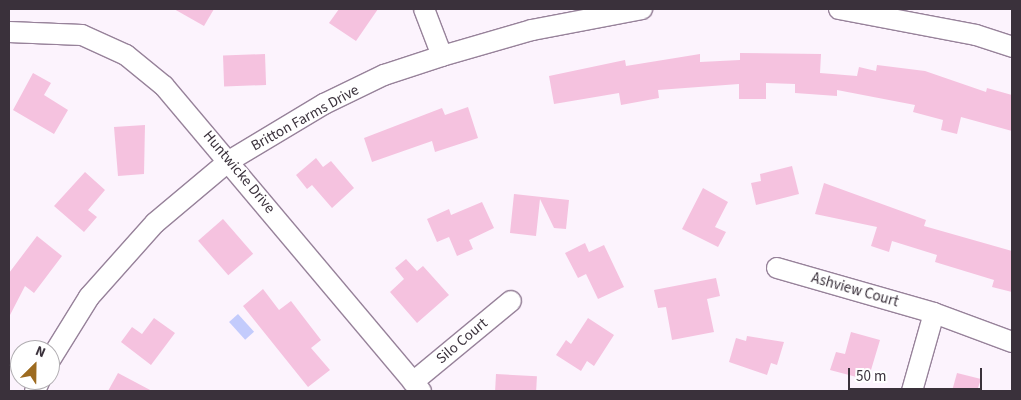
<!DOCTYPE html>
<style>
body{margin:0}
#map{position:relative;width:1021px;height:400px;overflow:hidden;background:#fcf3fd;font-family:"Source Sans 3",sans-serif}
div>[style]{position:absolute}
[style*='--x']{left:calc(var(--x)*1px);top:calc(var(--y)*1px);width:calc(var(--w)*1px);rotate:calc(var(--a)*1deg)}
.water>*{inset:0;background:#c3cbfc;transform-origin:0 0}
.building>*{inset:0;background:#f5c2df;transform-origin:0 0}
.roads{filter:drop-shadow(1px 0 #97829a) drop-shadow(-1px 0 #97829a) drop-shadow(0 1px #97829a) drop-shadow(0 -1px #97829a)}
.minor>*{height:20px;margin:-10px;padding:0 10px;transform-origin:10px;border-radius:10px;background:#fff}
span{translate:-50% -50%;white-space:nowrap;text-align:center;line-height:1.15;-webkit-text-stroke:4px #fff;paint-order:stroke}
.street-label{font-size:15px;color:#3a313b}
.frame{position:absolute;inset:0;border:10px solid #3a313b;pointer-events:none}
.north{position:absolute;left:10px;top:340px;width:50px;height:50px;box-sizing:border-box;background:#fff;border:1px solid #b0adb1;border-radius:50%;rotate:23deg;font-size:14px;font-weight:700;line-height:20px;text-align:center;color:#3a313b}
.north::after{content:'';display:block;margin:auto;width:18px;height:22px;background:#9d6b20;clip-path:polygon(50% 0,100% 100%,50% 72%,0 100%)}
.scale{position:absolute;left:848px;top:368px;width:134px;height:22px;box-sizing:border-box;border:2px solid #3a313b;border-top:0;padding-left:6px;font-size:15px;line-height:18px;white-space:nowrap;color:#3a313b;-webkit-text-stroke:4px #fff;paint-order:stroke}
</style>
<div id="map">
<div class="water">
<i style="left:238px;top:314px;width:24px;height:12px;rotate:48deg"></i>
</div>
<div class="building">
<i style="clip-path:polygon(174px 9px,214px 9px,204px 26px)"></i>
<i style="clip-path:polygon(339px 9px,378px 9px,356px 41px,329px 23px)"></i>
<i style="clip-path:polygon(740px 53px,821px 54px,820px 73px,857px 76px,859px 67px,876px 71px,877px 65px,925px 71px,986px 92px,987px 88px,1012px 95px,1012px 131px,961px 117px,957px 134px,941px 130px,943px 120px,913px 112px,915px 105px,837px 90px,837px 96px,795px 93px,795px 84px,766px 83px,766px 99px,739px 99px,739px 84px,658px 90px,659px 98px,621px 105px,619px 93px,554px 104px,549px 76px,625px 60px,626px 66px,700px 54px,700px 62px,740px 60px)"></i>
<i style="left:265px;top:54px;width:31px;height:42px;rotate:88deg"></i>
<i style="clip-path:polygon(33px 73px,51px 83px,44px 95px,68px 110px,54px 134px,13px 110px)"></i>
<i style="clip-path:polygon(468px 107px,478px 138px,435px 152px,432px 141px,372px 162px,364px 138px,442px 108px,445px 115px)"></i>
<i style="clip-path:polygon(145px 125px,144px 174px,118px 176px,114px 127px)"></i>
<i style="clip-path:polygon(316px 158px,323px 167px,331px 161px,354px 188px,332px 208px,312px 185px,307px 189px,296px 175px)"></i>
<i style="clip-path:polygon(792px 166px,799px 194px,756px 205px,751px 183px,761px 181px,760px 174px)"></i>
<i style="clip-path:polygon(85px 172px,105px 190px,88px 210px,97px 217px,84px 232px,54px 206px)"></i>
<i style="clip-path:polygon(824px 183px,926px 220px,924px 226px,1012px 251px,1012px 292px,992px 287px,994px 280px,935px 262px,937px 255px,892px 241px,889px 252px,871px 246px,877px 227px,815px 214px)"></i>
<i style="clip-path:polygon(703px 188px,728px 202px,715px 227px,726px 232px,718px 247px,682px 229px)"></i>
<i style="clip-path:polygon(514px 194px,569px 200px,566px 229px,554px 228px,540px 199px,536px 236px,510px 233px)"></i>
<i style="clip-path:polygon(482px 202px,494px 228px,469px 240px,473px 249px,457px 256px,449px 237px,437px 242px,427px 219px,449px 209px,451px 215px)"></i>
<i style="left:223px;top:219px;width:46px;height:33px;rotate:49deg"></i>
<i style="clip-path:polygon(37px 236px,62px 256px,34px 293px,25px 286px,9px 317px,9px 273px)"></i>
<i style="clip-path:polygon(585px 243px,589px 252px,604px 245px,624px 287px,598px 299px,586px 274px,578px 278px,565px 253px)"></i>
<i style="clip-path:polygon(406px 259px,417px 271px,423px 266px,449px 295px,417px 323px,390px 292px,404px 279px,395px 268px)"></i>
<i style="clip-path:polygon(716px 278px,720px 296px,707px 299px,714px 332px,672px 340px,666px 307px,658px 308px,654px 290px)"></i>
<i style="clip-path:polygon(263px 289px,279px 310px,291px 301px,321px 340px,311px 348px,330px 370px,308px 387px,243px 306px)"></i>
<i style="clip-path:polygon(154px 318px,175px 333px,151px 365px,121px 342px,132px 327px,142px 334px)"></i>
<i style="clip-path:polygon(588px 318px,614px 335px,594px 366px,587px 361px,581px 371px,556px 355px,566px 340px,571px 344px)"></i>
<i style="clip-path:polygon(851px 332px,880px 340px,868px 380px,830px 370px,836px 352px,845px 354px)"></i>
<i style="clip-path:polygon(747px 336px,784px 342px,777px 365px,771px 363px,767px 375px,729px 362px,736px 338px,746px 341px)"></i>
<i style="clip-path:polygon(118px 373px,152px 391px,108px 391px)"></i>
<i style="clip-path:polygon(957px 373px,981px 379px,977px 391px,952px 391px)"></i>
<i style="left:496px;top:374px;width:41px;height:17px;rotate:3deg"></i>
</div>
<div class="roads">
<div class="minor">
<i style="--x:424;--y:9;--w:50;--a:69"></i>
<i style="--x:839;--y:9;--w:139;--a:10.7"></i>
<i style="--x:976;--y:35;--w:38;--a:18"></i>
<i style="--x:9;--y:32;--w:73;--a:2.4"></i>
<i style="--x:82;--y:35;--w:48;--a:24.4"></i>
<i style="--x:126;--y:55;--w:49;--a:39.2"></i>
<i style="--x:164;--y:86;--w:399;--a:49.9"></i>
<i style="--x:777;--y:268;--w:163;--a:16"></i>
<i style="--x:934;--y:313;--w:83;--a:20.4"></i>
<i style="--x:50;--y:360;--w:74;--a:-58.2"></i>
<i style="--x:89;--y:297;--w:99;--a:-48.3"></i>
<i style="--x:155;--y:223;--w:97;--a:-40"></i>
<i style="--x:229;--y:161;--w:111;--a:-31"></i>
<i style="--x:324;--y:104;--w:67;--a:-25.8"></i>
<i style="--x:384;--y:75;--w:61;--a:-18.1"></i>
<i style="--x:442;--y:56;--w:94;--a:-16.1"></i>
<i style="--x:532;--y:30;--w:112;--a:-10.8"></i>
<i style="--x:413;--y:382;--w:127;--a:-39.6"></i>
<i style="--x:35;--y:391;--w:12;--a:-66"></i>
<i style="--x:912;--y:391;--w:81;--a:-74.2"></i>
</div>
</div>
<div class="street-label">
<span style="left:305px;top:118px;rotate:-29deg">Britton Farms Drive</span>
<span style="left:239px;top:172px;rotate:50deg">Huntwicke Drive</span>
<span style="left:855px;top:290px;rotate:16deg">Ashview Court</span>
<span style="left:462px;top:341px;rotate:-40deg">Silo Court</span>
</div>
<div class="frame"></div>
<div class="north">N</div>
<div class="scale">50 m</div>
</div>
